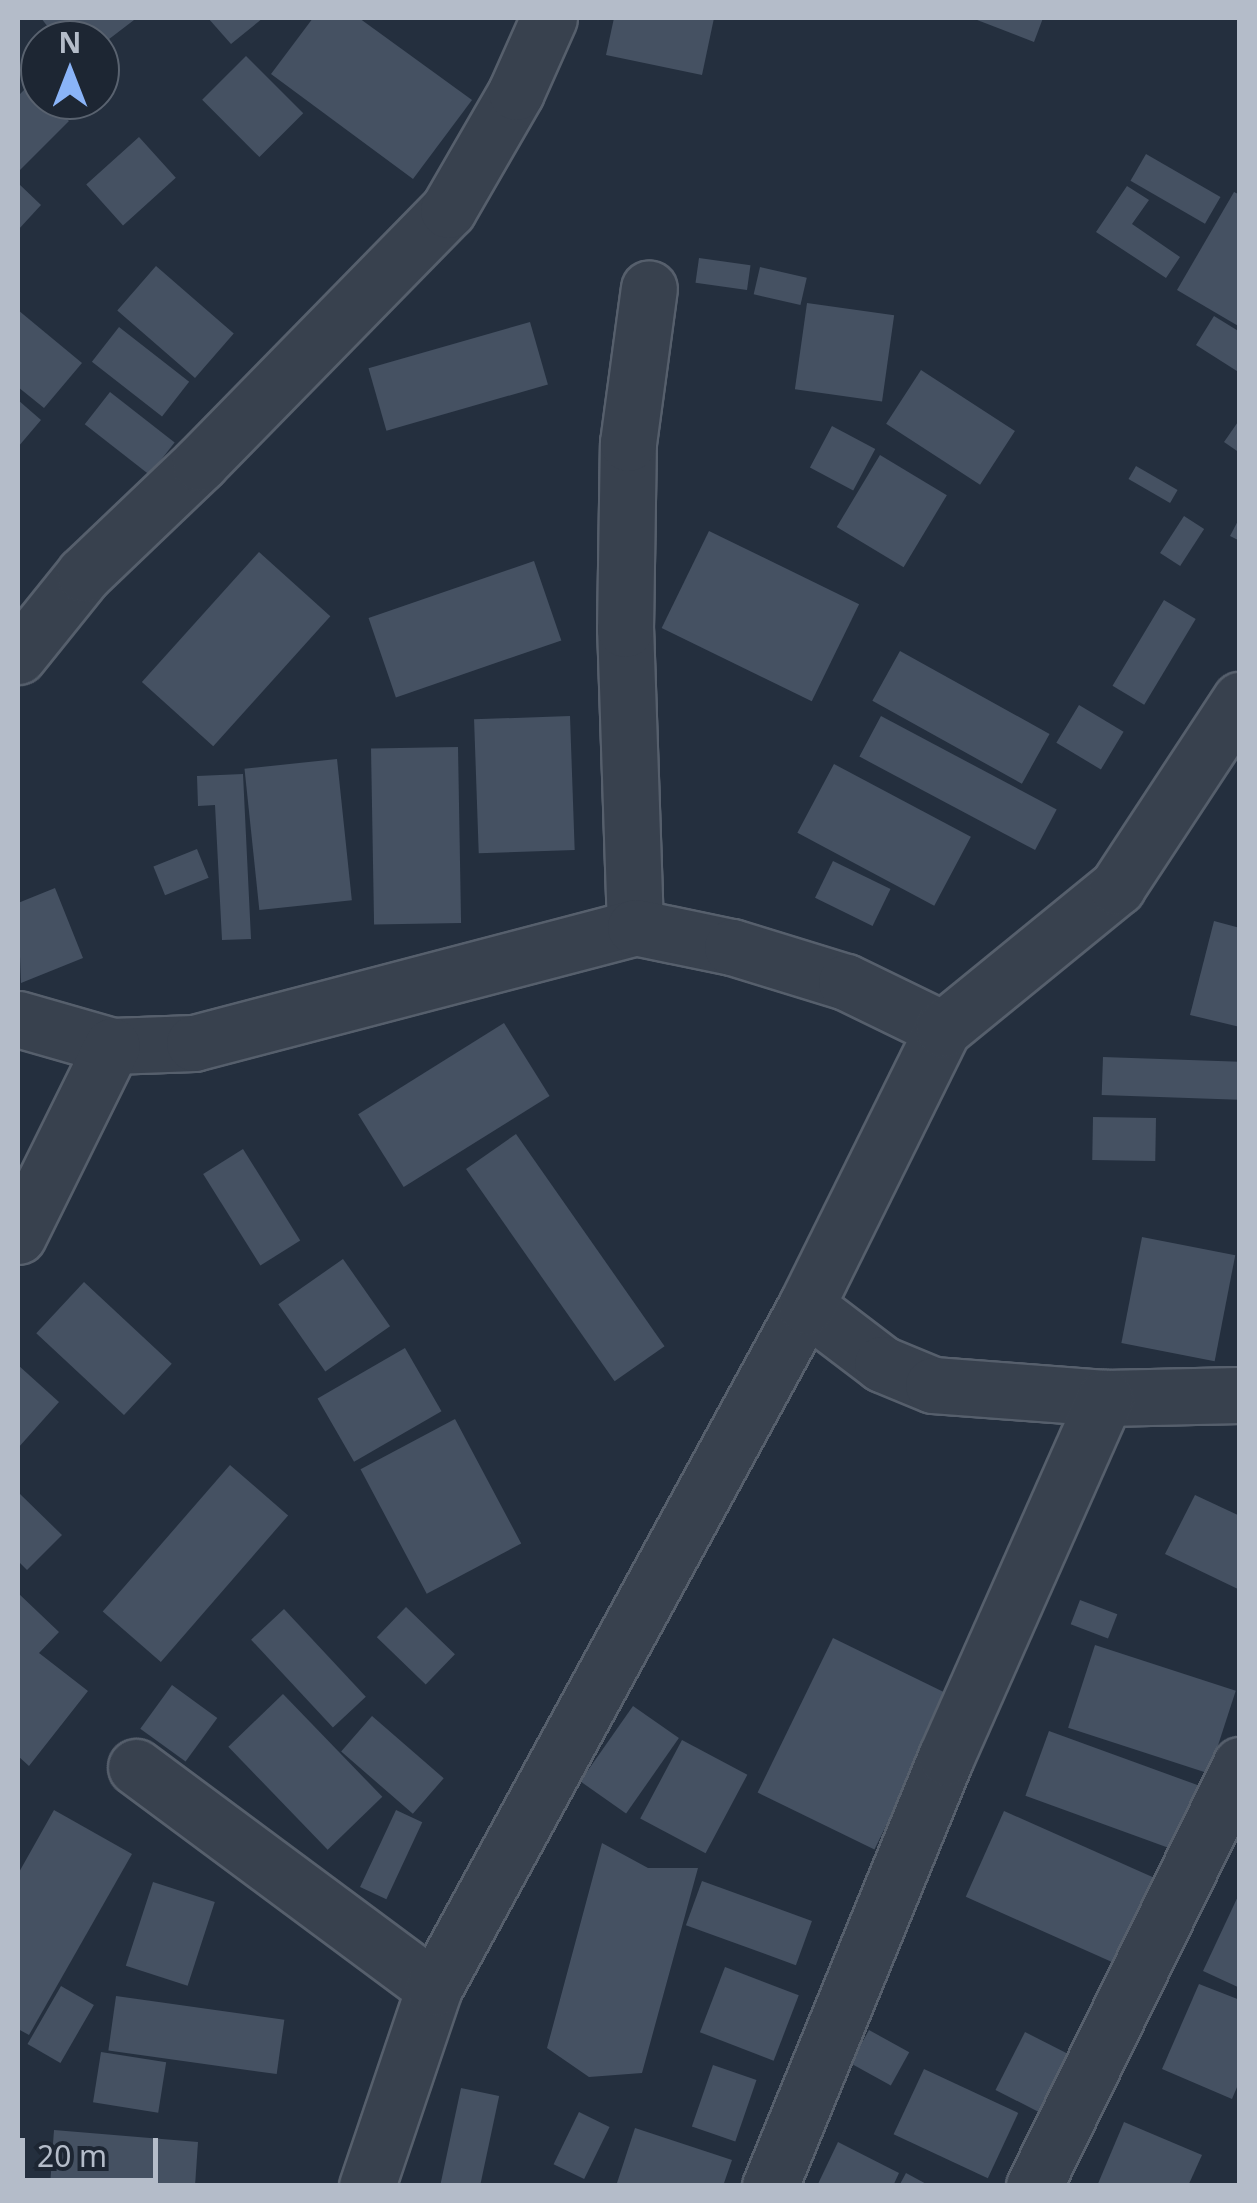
<!DOCTYPE html>
<style>
body{margin:0}
#map{position:relative;width:1257px;height:2203px;overflow:hidden;background:#242f3e;font-family:"Noto Sans",sans-serif}
div>[style]{position:absolute}
[style*='--x']{left:calc(var(--x)*1px);top:calc(var(--y)*1px);width:calc(var(--w)*1px);rotate:calc(var(--a)*1deg)}
.building>*{inset:0;background:#455162;transform-origin:0 0}
.roads{filter:drop-shadow(2px 0 #565f6c) drop-shadow(-2px 0 #565f6c) drop-shadow(0 2px #565f6c) drop-shadow(0 -2px #565f6c)}
.minor>*{height:55px;margin:-27.5px;padding:0 27.5px;transform-origin:27.5px;border-radius:27.5px;background:#38414e}
span{translate:-50% -50%;white-space:nowrap;text-align:center;line-height:1.15;-webkit-text-stroke:8px #1d2633;paint-order:stroke}
.frame{position:absolute;inset:0;border:20px solid #b4bcc9;pointer-events:none}
.north{position:absolute;left:20px;top:20px;width:100px;height:100px;box-sizing:border-box;background:#1d2633;border:2px solid #59626f;border-radius:50%;rotate:0deg;font-size:28px;font-weight:700;line-height:40px;text-align:center;color:#b4bcc9}
.north::after{content:'';display:block;margin:auto;width:35px;height:45px;background:#8ab4f8;clip-path:polygon(50% 0,100% 100%,50% 72%,0 100%)}
.scale{position:absolute;left:20px;top:2138px;width:138px;height:45px;box-sizing:border-box;border:5px solid #b4bcc9;border-top:0;padding-left:12px;font-size:30px;line-height:35px;white-space:nowrap;color:#b4bcc9;-webkit-text-stroke:8px #1d2633;paint-order:stroke}
</style>
<div id="map">
<div class="building">
<i style="clip-path:polygon(41px 18px,132px 18px,134px 20px,100px 46px,100px 40px,58px 40px)"></i>
<i style="clip-path:polygon(208px 18px,263px 18px,231px 44px)"></i>
<i style="clip-path:polygon(313px 18px,359px 18px,472px 100px,413px 179px,271px 74px)"></i>
<i style="clip-path:polygon(614px 18px,714px 18px,702px 75px,606px 55px)"></i>
<i style="clip-path:polygon(972px 18px,1043px 18px,1034px 42px)"></i>
<i style="left:246px;top:56px;width:81px;height:62px;rotate:45deg"></i>
<i style="clip-path:polygon(30px 84px,40px 100px,47px 100px,69px 121px,19px 171px,18px 96px)"></i>
<i style="left:139px;top:137px;width:55px;height:71px;rotate:48deg"></i>
<i style="left:1146px;top:154px;width:86px;height:31px;rotate:30deg"></i>
<i style="clip-path:polygon(18px 183px,41px 205px,18px 230px)"></i>
<i style="clip-path:polygon(1127px 186px,1149px 200px,1132px 224px,1180px 257px,1166px 278px,1096px 232px)"></i>
<i style="clip-path:polygon(1234px 192px,1240px 195px,1240px 327px,1177px 290px)"></i>
<i style="left:699px;top:258px;width:52px;height:25px;rotate:8deg"></i>
<i style="left:156px;top:266px;width:103px;height:59px;rotate:41deg"></i>
<i style="left:760px;top:267px;width:48px;height:28px;rotate:13deg"></i>
<i style="left:807px;top:303px;width:88px;height:87px;rotate:8deg"></i>
<i style="clip-path:polygon(18px 310px,82px 363px,44px 408px,18px 387px)"></i>
<i style="clip-path:polygon(1214px 316px,1240px 332px,1240px 373px,1196px 345px)"></i>
<i style="left:530px;top:322px;width:65px;height:168px;rotate:74deg"></i>
<i style="left:119px;top:327px;width:89px;height:44px;rotate:38deg"></i>
<i style="left:921px;top:370px;width:112px;height:64px;rotate:33deg"></i>
<i style="left:110px;top:392px;width:82px;height:41px;rotate:38deg"></i>
<i style="clip-path:polygon(18px 400px,41px 420px,18px 447px)"></i>
<i style="clip-path:polygon(1240px 419px,1240px 453px,1224px 442px)"></i>
<i style="left:832px;top:426px;width:49px;height:47px;rotate:28deg"></i>
<i style="left:880px;top:455px;width:78px;height:84px;rotate:31deg"></i>
<i style="left:1136px;top:466px;width:48px;height:15px;rotate:30deg"></i>
<i style="left:1184px;top:516px;width:24px;height:44px;rotate:33deg"></i>
<i style="clip-path:polygon(1240px 517px,1240px 541px,1230px 536px)"></i>
<i style="left:709px;top:531px;width:167px;height:108px;rotate:26deg"></i>
<i style="left:259px;top:552px;width:96px;height:175px;rotate:42deg"></i>
<i style="left:534px;top:561px;width:84px;height:175px;rotate:71deg"></i>
<i style="left:1164px;top:600px;width:37px;height:100px;rotate:31deg"></i>
<i style="left:900px;top:651px;width:171px;height:57px;rotate:29deg"></i>
<i style="left:1079px;top:705px;width:52px;height:44px;rotate:31deg"></i>
<i style="left:570px;top:716px;width:134px;height:96px;rotate:88deg"></i>
<i style="left:881px;top:716px;width:199px;height:46px;rotate:28deg"></i>
<i style="left:458px;top:747px;width:176px;height:87px;rotate:89deg"></i>
<i style="left:337px;top:759px;width:142px;height:93px;rotate:84deg"></i>
<i style="left:834px;top:764px;width:155px;height:78px;rotate:28deg"></i>
<i style="clip-path:polygon(243px 774px,251px 939px,222px 940px,215px 805px,198px 806px,197px 776px)"></i>
<i style="left:197px;top:849px;width:31px;height:47px;rotate:68deg"></i>
<i style="left:833px;top:861px;width:64px;height:41px;rotate:26deg"></i>
<i style="clip-path:polygon(55px 888px,83px 958px,21px 983px,18px 903px)"></i>
<i style="clip-path:polygon(1214px 921px,1240px 928px,1240px 1027px,1190px 1015px)"></i>
<i style="left:504px;top:1023px;width:86px;height:172px;rotate:58deg"></i>
<i style="left:1103px;top:1057px;width:137px;height:38px;rotate:2deg"></i>
<i style="left:1093px;top:1117px;width:63px;height:43px;rotate:1deg"></i>
<i style="left:516px;top:1134px;width:259px;height:61px;rotate:55deg"></i>
<i style="left:243px;top:1149px;width:108px;height:47px;rotate:58deg"></i>
<i style="left:1142px;top:1237px;width:95px;height:108px;rotate:11deg"></i>
<i style="left:343px;top:1259px;width:82px;height:79px;rotate:55deg"></i>
<i style="left:84px;top:1282px;width:120px;height:70px;rotate:43deg"></i>
<i style="left:405px;top:1348px;width:73px;height:101px;rotate:60deg"></i>
<i style="clip-path:polygon(18px 1365px,59px 1402px,18px 1448px)"></i>
<i style="left:455px;top:1419px;width:141px;height:107px;rotate:62deg"></i>
<i style="left:230px;top:1465px;width:77px;height:194px;rotate:41deg"></i>
<i style="clip-path:polygon(18px 1492px,62px 1535px,27px 1570px,18px 1561px)"></i>
<i style="clip-path:polygon(1195px 1495px,1240px 1516px,1240px 1590px,1165px 1554px)"></i>
<i style="clip-path:polygon(18px 1593px,59px 1632px,39px 1653px,88px 1691px,29px 1766px,18px 1756px)"></i>
<i style="left:1080px;top:1600px;width:40px;height:26px;rotate:21deg"></i>
<i style="left:406px;top:1607px;width:68px;height:42px;rotate:44deg"></i>
<i style="left:284px;top:1609px;width:120px;height:45px;rotate:47deg"></i>
<i style="left:833px;top:1638px;width:130px;height:172px;rotate:26deg"></i>
<i style="left:1095px;top:1645px;width:148px;height:87px;rotate:18deg"></i>
<i style="left:172px;top:1685px;width:56px;height:54px;rotate:36deg"></i>
<i style="left:283px;top:1694px;width:143px;height:76px;rotate:46deg"></i>
<i style="left:633px;top:1706px;width:56px;height:92px;rotate:35deg"></i>
<i style="left:372px;top:1716px;width:95px;height:47px;rotate:41deg"></i>
<i style="left:1049px;top:1731px;width:163px;height:69px;rotate:20deg"></i>
<i style="left:682px;top:1740px;width:74px;height:89px;rotate:28deg"></i>
<i style="clip-path:polygon(54px 1810px,132px 1854px,29px 2035px,18px 2029px,18px 1874px)"></i>
<i style="left:396px;top:1810px;width:29px;height:85px;rotate:25deg"></i>
<i style="left:1004px;top:1811px;width:168px;height:94px;rotate:24deg"></i>
<i style="clip-path:polygon(602px 1843px,648px 1868px,698px 1868px,642px 2073px,589px 2077px,547px 2048px)"></i>
<i style="left:702px;top:1881px;width:117px;height:47px;rotate:20deg"></i>
<i style="left:153px;top:1882px;width:65px;height:88px;rotate:18deg"></i>
<i style="clip-path:polygon(1240px 1892px,1240px 1988px,1203px 1971px)"></i>
<i style="left:725px;top:1967px;width:79px;height:70px;rotate:21deg"></i>
<i style="clip-path:polygon(1199px 1984px,1240px 2000px,1240px 2080px,1232px 2099px,1162px 2069px)"></i>
<i style="left:61px;top:1986px;width:38px;height:67px;rotate:30deg"></i>
<i style="left:116px;top:1996px;width:170px;height:55px;rotate:8deg"></i>
<i style="left:869px;top:2030px;width:46px;height:38px;rotate:29deg"></i>
<i style="left:1025px;top:2032px;width:48px;height:65px;rotate:27deg"></i>
<i style="left:101px;top:2052px;width:66px;height:51px;rotate:9deg"></i>
<i style="left:713px;top:2065px;width:46px;height:65px;rotate:19deg"></i>
<i style="left:924px;top:2069px;width:104px;height:72px;rotate:25deg"></i>
<i style="left:461px;top:2088px;width:39px;height:100px;rotate:12deg"></i>
<i style="left:579px;top:2112px;width:34px;height:58px;rotate:26deg"></i>
<i style="clip-path:polygon(1124px 2122px,1202px 2155px,1188px 2186px,1097px 2186px)"></i>
<i style="clip-path:polygon(635px 2128px,732px 2160px,723px 2186px,616px 2186px)"></i>
<i style="clip-path:polygon(54px 2130px,198px 2142px,195px 2186px,50px 2186px)"></i>
<i style="clip-path:polygon(838px 2142px,899px 2173px,893px 2186px,817px 2186px)"></i>
<i style="clip-path:polygon(906px 2173px,930px 2186px,899px 2186px)"></i>
</div>
<div class="roads">
<div class="minor">
<i style="--x:18;--y:656;--w:105;--a:-51.2"></i>
<i style="--x:84;--y:574;--w:161;--a:-43.7"></i>
<i style="--x:200;--y:463;--w:354;--a:-45.6"></i>
<i style="--x:448;--y:210;--w:136;--a:-60"></i>
<i style="--x:516;--y:92;--w:81;--a:-66"></i>
<i style="--x:635;--y:927;--w:298;--a:-91.9"></i>
<i style="--x:625;--y:629;--w:186;--a:-89.1"></i>
<i style="--x:628;--y:443;--w:156;--a:-82.3"></i>
<i style="--x:18;--y:1019;--w:98;--a:16"></i>
<i style="--x:112;--y:1046;--w:82;--a:-2.1"></i>
<i style="--x:194;--y:1043;--w:456;--a:-14.7"></i>
<i style="--x:635;--y:927;--w:99;--a:11.7"></i>
<i style="--x:732;--y:947;--w:119;--a:17.1"></i>
<i style="--x:846;--y:982;--w:108;--a:25.9"></i>
<i style="--x:18;--y:1236;--w:212;--a:-63.7"></i>
<i style="--x:806;--y:1306;--w:96;--a:37.3"></i>
<i style="--x:882;--y:1364;--w:55;--a:22.4"></i>
<i style="--x:933;--y:1385;--w:172;--a:4.3"></i>
<i style="--x:1105;--y:1398;--w:135;--a:-1.3"></i>
<i style="--x:136;--y:1767;--w:371;--a:36.6"></i>
<i style="--x:367;--y:2186;--w:209;--a:-71.3"></i>
<i style="--x:434;--y:1988;--w:777;--a:-61.39"></i>
<i style="--x:806;--y:1306;--w:309;--a:-63.7"></i>
<i style="--x:943;--y:1029;--w:225;--a:-39.2"></i>
<i style="--x:1117;--y:887;--w:224;--a:-56.7"></i>
<i style="--x:770;--y:2186;--w:464;--a:-67.7"></i>
<i style="--x:946;--y:1757;--w:393;--a:-66.1"></i>
<i style="--x:1034;--y:2186;--w:469;--a:-63.9"></i>
</div>
</div>
<div class="frame"></div>
<div class="north">N</div>
<div class="scale">20 m</div>
</div>
